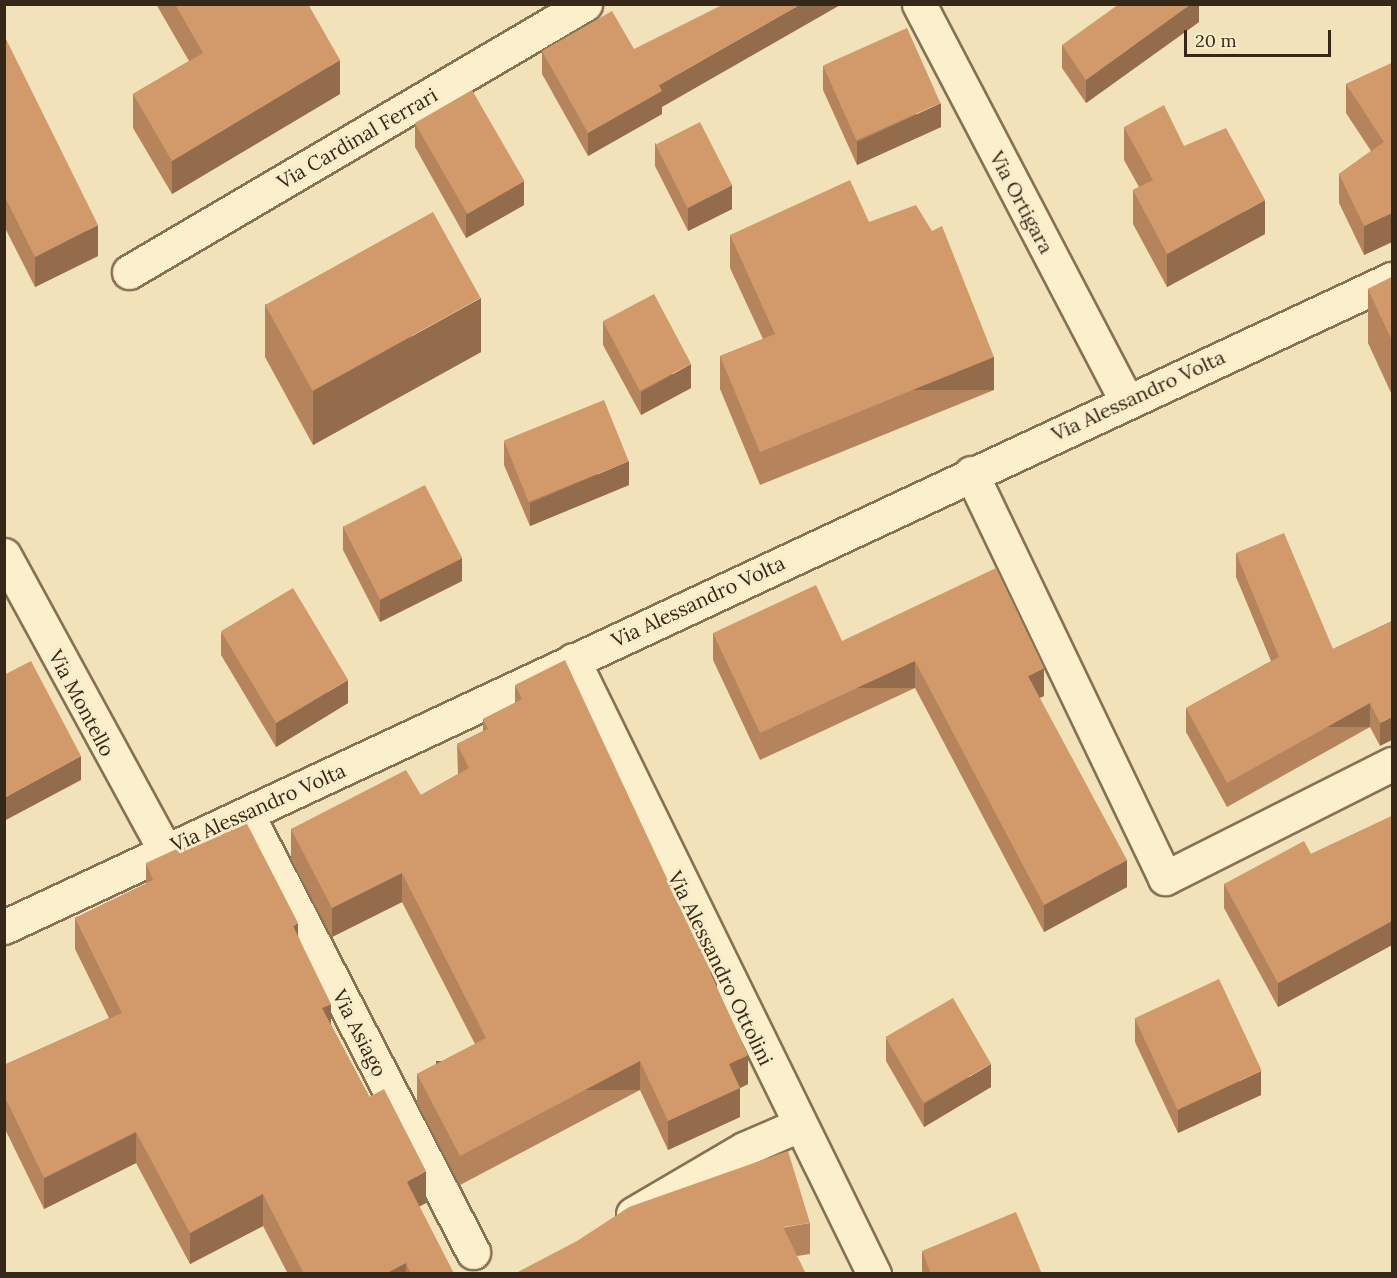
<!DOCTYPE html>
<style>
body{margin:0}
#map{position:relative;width:1397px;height:1278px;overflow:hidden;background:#f1e2b9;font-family:Lora,serif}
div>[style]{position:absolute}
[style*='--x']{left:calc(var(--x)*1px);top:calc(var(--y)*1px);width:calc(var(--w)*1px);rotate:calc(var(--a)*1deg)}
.roads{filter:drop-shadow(2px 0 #887153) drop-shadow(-2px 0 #887153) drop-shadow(0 2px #887153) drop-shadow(0 -2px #887153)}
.minor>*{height:33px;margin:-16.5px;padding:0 16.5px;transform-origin:16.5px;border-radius:16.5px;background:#fbefcc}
.wall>*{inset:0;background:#b5845c}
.shaded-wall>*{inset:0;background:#936c4b;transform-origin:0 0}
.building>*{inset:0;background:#d29a6b;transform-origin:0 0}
span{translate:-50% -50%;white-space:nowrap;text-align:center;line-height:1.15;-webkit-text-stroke:6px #f8ecc9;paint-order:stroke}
.street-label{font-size:20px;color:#352819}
.frame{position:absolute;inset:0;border:6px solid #352819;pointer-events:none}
.scale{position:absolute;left:1184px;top:30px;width:147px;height:27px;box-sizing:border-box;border:3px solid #352819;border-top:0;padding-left:8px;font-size:18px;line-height:21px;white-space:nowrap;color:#352819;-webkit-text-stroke:4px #f8ecc9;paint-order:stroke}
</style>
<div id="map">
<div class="roads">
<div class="minor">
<i style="--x:919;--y:4;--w:447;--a:62.4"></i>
<i style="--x:129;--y:272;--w:529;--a:-30.44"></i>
<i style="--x:971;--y:473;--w:449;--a:64.4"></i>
<i style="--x:1165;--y:878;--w:254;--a:-26.7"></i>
<i style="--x:4;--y:555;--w:335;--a:61.4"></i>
<i style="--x:573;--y:660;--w:684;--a:63.88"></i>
<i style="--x:247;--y:814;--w:493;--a:62.7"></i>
<i style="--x:4;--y:927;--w:1532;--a:-25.03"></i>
<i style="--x:633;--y:1214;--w:129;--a:-30.4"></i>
<i style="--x:744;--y:1149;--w:58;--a:-23.5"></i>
</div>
</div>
<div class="wall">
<i style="clip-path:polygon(156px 4px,308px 4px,340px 94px,172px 194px,133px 128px,133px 94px,189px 61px)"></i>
<i style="clip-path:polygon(1199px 4px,1199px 22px,1086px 103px,1062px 68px,1062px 45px)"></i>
<i style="clip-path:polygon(4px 35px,98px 256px,35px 287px,4px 226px)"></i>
<i style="clip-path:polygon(542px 51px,662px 107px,662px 114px,588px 156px,542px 74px)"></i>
<i style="clip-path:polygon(1392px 63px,1392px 242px,1364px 255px,1339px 203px,1339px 174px,1371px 151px,1346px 113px,1346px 84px)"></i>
<i style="clip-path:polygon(823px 66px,941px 127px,857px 165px,823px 90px)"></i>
<i style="clip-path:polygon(415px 124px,524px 205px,466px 238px,415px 147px)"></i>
<i style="clip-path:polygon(1124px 127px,1184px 146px,1265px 234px,1167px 287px,1133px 224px,1133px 190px,1139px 187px,1124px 160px)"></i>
<i style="clip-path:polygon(655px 143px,732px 209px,688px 231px,655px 166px)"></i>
<i style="clip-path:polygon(869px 222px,994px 390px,760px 485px,720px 389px,720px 356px,763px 339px,730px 268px,730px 235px)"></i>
<i style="clip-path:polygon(1392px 277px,1392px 395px,1368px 343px,1368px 289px)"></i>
<i style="clip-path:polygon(265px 304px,481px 352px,313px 445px,265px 357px)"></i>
<i style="clip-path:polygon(603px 321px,691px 388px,641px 415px,603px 345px)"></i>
<i style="clip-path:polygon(504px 442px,629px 485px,530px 526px,504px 465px)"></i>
<i style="clip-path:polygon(343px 526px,462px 581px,380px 622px,343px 550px)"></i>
<i style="clip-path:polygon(1236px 553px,1333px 649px,1392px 621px,1380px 746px,1370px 727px,1227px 807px,1186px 732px,1186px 708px,1271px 661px,1236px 577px)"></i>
<i style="clip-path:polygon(221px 632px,348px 703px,276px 747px,221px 655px)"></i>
<i style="clip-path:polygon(713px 633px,842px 641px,1044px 696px,1039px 698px,1127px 887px,1044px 932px,915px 688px,760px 760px,713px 660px)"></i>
<i style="clip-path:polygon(515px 685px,717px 988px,748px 1084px,740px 1088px,740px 1117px,668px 1150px,640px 1090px,460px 1185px,417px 1103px,417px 1074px,475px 1044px,402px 902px,332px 937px,291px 859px,291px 829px,421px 795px,458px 774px,457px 744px,483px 731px,483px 719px,515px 703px)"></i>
<i style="clip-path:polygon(1392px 816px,1392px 945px,1278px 1007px,1224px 908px,1224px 884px,1311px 854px)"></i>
<i style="clip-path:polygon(146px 863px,298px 936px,331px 1025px,426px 1203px,419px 1206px,454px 1274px,288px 1274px,263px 1226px,190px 1264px,136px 1163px,44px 1209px,4px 1127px,4px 1065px,109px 1018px,75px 949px,75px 918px,146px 884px)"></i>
<i style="clip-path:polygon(1135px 1018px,1261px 1095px,1178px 1133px,1135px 1042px)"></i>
<i style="clip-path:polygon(886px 1038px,991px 1087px,924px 1127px,886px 1061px)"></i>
<i style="clip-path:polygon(810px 1223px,810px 1254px,797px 1256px,514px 1274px)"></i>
<i style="clip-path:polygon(922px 1251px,1042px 1274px,922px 1274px)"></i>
</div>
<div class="shaded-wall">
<i style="clip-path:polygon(801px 4px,842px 4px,662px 107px,662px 114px,588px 156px,588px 133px,659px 85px)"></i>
<i style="clip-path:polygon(1191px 4px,1199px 4px,1199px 22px,1086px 103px,1086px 80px)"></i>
<i style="clip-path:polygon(340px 60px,340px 94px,172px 194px,172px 161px)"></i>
<i style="clip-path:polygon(941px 103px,941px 127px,857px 165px,857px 142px)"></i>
<i style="clip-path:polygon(524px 181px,524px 205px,466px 238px,466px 214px)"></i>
<i style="clip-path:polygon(732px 185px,732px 209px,688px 231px,688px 208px)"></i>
<i style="clip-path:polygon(1265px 200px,1265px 234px,1167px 287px,1167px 254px)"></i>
<i style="clip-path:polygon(1392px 213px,1392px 242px,1364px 255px,1364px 226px)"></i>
<i style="clip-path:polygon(98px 225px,98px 256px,35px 287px,35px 257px)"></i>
<i style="clip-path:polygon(481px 298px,481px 352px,313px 445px,313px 391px)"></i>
<i style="left:994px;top:357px;width:33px;height:253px;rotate:90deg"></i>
<i style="clip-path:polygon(691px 364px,691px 388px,641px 415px,641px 392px)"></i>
<i style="clip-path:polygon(629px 461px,629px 485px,530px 526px,530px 503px)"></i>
<i style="clip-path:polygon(462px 558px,462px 581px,380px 622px,380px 599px)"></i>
<i style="left:915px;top:661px;width:27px;height:171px;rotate:90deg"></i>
<i style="clip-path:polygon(1044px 668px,1044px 696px,1028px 703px,1028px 676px)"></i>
<i style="clip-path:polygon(348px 680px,348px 703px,276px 747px,276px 723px)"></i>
<i style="left:1370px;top:703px;width:24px;height:164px;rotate:90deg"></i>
<i style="clip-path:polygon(1392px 717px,1392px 740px,1380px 746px,1380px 723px)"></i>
<i style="clip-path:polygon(81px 756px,81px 780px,4px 821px,4px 798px)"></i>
<i style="clip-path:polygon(1127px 860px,1127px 887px,1044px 932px,1044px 905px)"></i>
<i style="clip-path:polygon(402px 873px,402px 902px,332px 937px,332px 908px)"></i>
<i style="clip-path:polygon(1392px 921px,1392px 945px,1278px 1007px,1278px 983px)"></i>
<i style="clip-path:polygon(298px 923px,298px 954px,293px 926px)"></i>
<i style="clip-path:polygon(717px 968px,717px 998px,710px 972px)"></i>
<i style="clip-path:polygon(331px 1004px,331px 1035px,322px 1008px)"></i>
<i style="clip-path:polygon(748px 1055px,748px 1084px,740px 1088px,740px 1117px,668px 1150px,668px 1121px,729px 1064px)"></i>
<i style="left:640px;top:1061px;width:29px;height:204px;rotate:90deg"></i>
<i style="clip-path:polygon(991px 1064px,991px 1087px,924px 1127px,924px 1104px)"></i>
<i style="clip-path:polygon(1261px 1071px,1261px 1095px,1178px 1133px,1178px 1110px)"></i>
<i style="clip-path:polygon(136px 1132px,136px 1163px,44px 1209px,44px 1178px)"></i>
<i style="clip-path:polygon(426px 1171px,426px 1203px,407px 1213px,407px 1182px)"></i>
<i style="clip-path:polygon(263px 1194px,263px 1226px,190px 1264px,190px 1233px)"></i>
<i style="clip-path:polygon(406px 1263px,406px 1274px,385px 1274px)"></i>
</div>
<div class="building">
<i style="clip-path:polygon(175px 4px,308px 4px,340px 60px,172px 161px,133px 94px,203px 53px)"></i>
<i style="clip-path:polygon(724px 4px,801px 4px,659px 85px,662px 91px,588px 133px,542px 51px,612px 11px,634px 49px)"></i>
<i style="clip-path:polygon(1119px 4px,1191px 4px,1086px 80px,1062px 45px)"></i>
<i style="left:907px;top:28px;width:82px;height:92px;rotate:66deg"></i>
<i style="clip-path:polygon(4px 35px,98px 225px,35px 257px,4px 195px)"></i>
<i style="clip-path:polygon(1392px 63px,1392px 213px,1364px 226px,1339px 174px,1384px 142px,1346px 84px)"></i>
<i style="left:472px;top:90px;width:105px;height:66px;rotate:60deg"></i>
<i style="clip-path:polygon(1164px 105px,1184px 146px,1226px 128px,1265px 200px,1167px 254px,1133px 190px,1153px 180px,1124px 127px)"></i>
<i style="left:700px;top:122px;width:71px;height:50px;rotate:63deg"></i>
<i style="clip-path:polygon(850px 180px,869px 222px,916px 205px,932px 231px,942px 226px,994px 357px,760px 452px,720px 356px,775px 334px,730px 235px)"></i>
<i style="left:433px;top:212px;width:98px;height:192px;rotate:61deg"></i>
<i style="clip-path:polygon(1392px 277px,1392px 341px,1368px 289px)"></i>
<i style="left:654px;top:294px;width:79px;height:58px;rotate:62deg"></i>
<i style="left:604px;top:400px;width:66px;height:108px;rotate:68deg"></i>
<i style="left:425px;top:485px;width:82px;height:92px;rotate:63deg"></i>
<i style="clip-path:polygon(1284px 533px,1333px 649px,1392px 621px,1392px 717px,1380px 723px,1370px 703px,1227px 783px,1186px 708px,1279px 657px,1236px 553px)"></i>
<i style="clip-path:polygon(996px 568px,1044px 668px,1028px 676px,1127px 860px,1044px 905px,915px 661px,760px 733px,713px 633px,816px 585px,842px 641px)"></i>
<i style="left:293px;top:588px;width:107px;height:84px;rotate:59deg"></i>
<i style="clip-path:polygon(565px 660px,670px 885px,675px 883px,717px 968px,710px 972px,748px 1055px,729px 1064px,740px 1088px,668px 1121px,640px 1061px,460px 1156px,417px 1074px,486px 1038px,402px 873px,332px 908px,291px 829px,406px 770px,421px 795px,469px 768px,457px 744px,488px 729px,483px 719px,522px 699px,515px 685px)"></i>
<i style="clip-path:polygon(31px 661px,81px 756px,4px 798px,4px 675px)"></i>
<i style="clip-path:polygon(1392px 816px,1392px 921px,1278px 983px,1224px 884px,1304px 841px,1311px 854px)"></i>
<i style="clip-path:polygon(244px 818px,298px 923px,293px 926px,331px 1004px,322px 1008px,369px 1097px,384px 1089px,426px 1171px,407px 1182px,454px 1274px,411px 1274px,406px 1263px,385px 1274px,304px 1274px,263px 1194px,190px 1233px,136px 1132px,44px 1178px,4px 1095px,4px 1065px,122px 1013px,75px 918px,153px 880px,146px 863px)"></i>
<i style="left:1219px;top:979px;width:101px;height:93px;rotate:65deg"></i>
<i style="left:953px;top:998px;width:76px;height:78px;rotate:60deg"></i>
<i style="clip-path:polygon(788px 1151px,810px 1223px,783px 1227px,806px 1274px,514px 1274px,577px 1241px,629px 1207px)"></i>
<i style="clip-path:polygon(1016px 1212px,1042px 1274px,931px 1274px,922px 1251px)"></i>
</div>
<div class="street-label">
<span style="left:357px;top:138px;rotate:-30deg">Via Cardinal Ferrari</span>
<span style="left:1022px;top:202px;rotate:62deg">Via Ortigara</span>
<span style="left:1138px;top:395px;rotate:-25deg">Via Alessandro Volta</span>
<span style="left:698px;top:601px;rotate:-25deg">Via Alessandro Volta</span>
<span style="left:82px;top:703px;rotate:62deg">Via Montello</span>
<span style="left:258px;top:807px;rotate:-24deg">Via Alessandro Volta</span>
<span style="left:721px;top:968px;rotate:64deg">Via Alessandro Ottolini</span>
<span style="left:360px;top:1033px;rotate:63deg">Via Asiago</span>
</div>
<div class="frame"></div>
<div class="scale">20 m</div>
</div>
